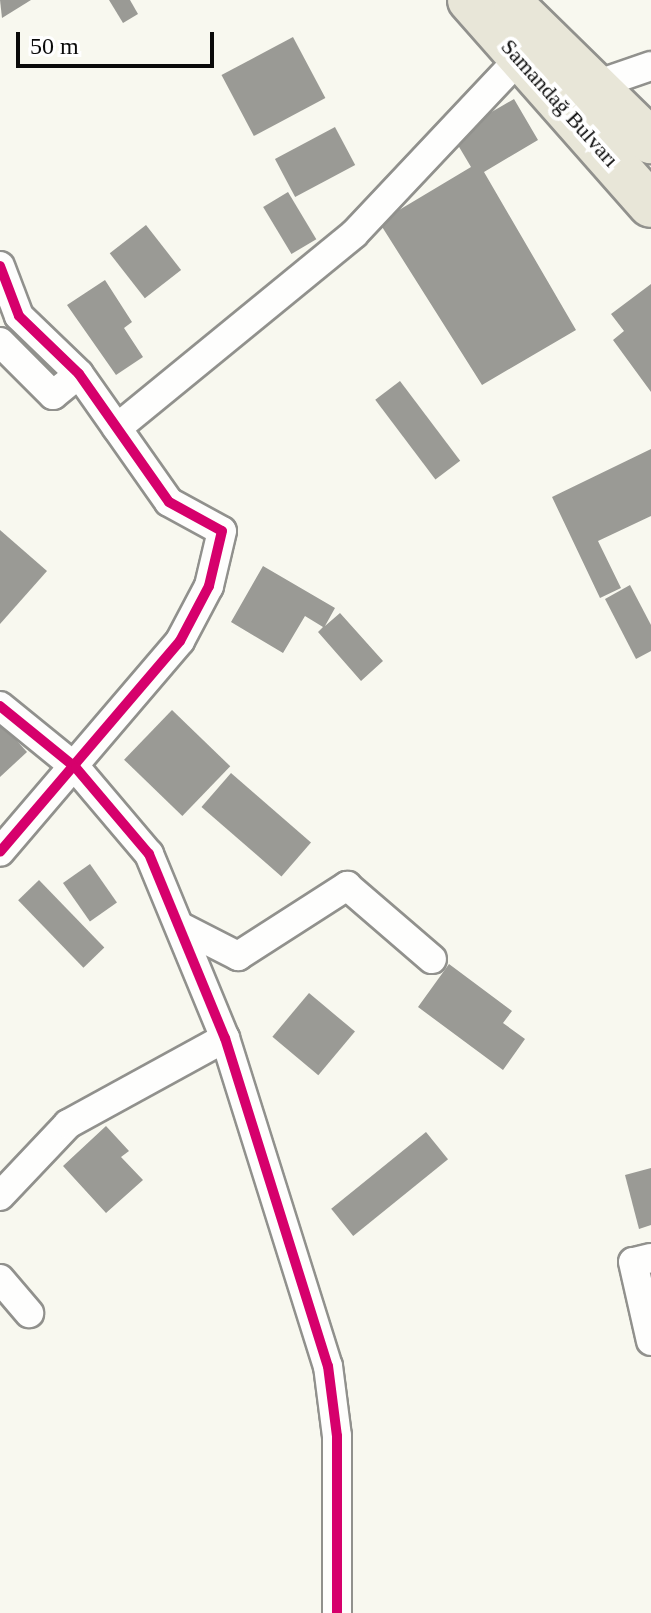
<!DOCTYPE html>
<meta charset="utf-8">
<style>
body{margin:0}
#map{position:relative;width:651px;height:1613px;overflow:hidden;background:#f8f8ef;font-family:"Times New Roman",serif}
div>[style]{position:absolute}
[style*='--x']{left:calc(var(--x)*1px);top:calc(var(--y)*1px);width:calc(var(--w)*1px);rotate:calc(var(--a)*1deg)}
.building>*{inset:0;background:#9a9a95;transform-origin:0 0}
.roads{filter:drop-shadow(2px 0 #91918d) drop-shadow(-2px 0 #91918d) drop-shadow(0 2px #91918d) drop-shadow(0 -2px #91918d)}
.minor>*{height:28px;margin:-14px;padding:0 14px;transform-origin:14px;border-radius:14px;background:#fefefd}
.trunk>*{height:44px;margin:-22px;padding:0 22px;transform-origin:22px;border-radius:22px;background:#e8e6d8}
.cycleway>*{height:10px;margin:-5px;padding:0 5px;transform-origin:5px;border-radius:5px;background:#d6006c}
span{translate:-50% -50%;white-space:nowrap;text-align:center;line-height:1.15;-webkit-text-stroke:8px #fff;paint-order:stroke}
.street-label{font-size:22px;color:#0a0a0a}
.scale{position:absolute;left:16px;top:32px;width:198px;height:36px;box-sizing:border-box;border:4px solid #0a0a0a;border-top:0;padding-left:10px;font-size:24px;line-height:28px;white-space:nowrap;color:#0a0a0a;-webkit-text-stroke:6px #fff;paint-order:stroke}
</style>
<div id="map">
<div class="building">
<i style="clip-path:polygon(0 0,31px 0,2px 18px)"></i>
<i style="clip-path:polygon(109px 0,130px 0,138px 14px,123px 23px)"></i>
<i style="left:293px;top:37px;width:69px;height:81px;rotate:62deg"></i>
<i style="clip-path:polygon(514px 99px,538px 140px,484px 172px,576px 330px,482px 385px,379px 222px,471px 167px,452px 135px)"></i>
<i style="left:335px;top:127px;width:43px;height:68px;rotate:62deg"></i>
<i style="left:288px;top:192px;width:55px;height:29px;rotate:59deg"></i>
<i style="left:146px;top:225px;width:57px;height:46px;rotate:52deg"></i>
<i style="clip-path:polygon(105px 280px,132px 322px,124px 328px,143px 357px,116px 375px,67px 305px)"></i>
<i style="clip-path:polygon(651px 284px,651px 392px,613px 340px,624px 331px,611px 314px)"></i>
<i style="left:400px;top:381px;width:100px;height:31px;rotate:53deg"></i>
<i style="clip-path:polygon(651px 449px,651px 516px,598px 541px,621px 588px,600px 598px,552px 497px)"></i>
<i style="clip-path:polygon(0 530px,47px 571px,0 624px)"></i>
<i style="clip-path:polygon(263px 566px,335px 608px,325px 626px,340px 613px,383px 661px,361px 681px,318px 632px,323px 627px,305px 616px,283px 653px,231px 622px)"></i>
<i style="clip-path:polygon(630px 585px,651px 625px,651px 651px,636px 659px,605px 599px)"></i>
<i style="left:172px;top:710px;width:81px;height:69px;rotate:44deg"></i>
<i style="clip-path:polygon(0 722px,27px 752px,0 777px)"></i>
<i style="left:231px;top:773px;width:106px;height:45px;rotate:41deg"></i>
<i style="left:90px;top:864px;width:47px;height:33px;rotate:55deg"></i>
<i style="left:39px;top:880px;width:94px;height:29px;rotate:46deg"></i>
<i style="clip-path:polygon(449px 964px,512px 1011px,503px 1023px,525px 1039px,503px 1070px,418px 1007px)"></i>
<i style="left:309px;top:993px;width:60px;height:57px;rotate:40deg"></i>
<i style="clip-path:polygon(106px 1126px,129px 1151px,121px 1157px,143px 1180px,106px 1213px,63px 1166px)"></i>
<i style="left:426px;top:1132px;width:35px;height:122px;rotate:51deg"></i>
<i style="clip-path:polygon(651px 1168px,651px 1225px,639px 1229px,625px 1175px)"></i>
</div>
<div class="roads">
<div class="minor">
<i style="--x:593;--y:86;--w:61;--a:-19"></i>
<i style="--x:0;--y:266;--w:53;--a:69.2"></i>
<i style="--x:19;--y:316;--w:83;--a:44"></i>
<i style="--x:79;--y:374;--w:156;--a:54.9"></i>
<i style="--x:169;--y:502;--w:60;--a:28.7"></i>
<i style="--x:222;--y:531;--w:57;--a:103.3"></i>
<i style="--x:209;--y:586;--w:62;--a:117.8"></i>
<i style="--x:180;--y:641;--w:277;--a:130.5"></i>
<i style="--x:0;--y:342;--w:75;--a:45"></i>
<i style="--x:53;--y:395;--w:33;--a:-39"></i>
<i style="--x:117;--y:428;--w:306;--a:-39.3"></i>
<i style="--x:354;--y:234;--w:242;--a:-46.7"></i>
<i style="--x:0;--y:706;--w:98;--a:39.2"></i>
<i style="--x:76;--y:768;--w:113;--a:49.7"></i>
<i style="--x:149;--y:854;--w:199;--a:67.6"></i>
<i style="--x:225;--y:1038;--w:344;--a:72.6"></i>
<i style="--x:328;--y:1366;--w:71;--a:82.7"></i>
<i style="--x:337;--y:1436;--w:177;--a:90"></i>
<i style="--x:183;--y:928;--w:62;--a:27"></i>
<i style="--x:238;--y:956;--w:130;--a:-32.7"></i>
<i style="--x:347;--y:886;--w:112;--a:40.7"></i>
<i style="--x:0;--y:1196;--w:99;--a:-46.6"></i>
<i style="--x:68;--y:1124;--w:179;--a:-28.7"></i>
<i style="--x:651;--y:1258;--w:18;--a:167"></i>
<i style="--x:633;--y:1262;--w:81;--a:77.2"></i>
<i style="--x:0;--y:1279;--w:45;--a:49.5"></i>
</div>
<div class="trunk">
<i style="--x:470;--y:0;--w:273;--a:48.6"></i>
<i style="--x:516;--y:9;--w:189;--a:44.4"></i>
</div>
</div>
<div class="cycleway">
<i style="--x:0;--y:266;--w:53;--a:69.2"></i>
<i style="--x:19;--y:316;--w:83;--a:44"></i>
<i style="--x:79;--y:374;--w:156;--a:54.9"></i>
<i style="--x:169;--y:502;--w:60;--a:28.7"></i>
<i style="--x:222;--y:531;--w:57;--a:103.3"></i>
<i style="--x:209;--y:586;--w:62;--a:117.8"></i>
<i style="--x:180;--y:641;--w:277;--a:130.5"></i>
<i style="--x:0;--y:706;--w:98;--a:39.2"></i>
<i style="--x:76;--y:768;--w:113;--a:49.7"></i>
<i style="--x:149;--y:854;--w:199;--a:67.6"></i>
<i style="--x:225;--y:1038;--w:344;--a:72.6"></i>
<i style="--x:328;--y:1366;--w:71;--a:82.7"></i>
<i style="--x:337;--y:1436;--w:177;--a:90"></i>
</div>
<div class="street-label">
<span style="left:560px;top:103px;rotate:48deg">Samandağ Bulvarı</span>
</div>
<div class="scale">50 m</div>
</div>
